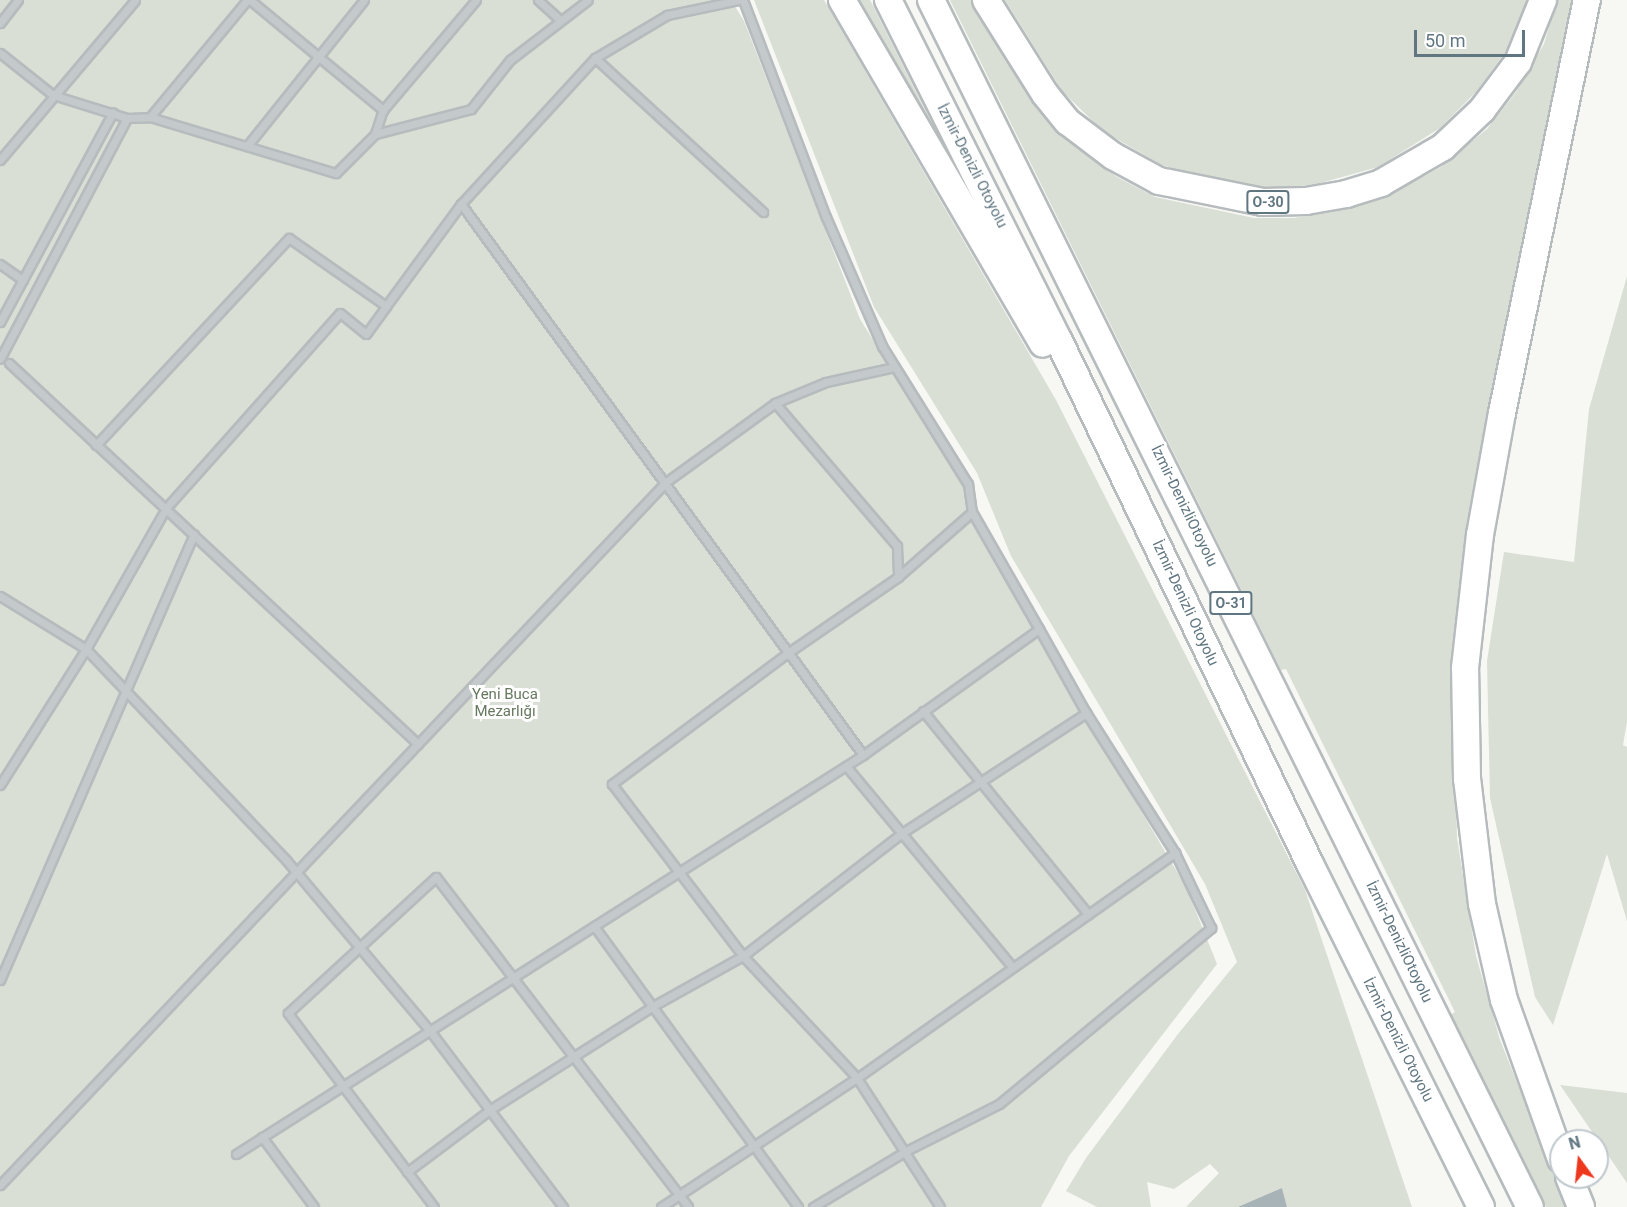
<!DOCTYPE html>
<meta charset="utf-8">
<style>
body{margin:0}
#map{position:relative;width:1627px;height:1207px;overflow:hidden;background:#f7f7f4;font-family:Roboto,sans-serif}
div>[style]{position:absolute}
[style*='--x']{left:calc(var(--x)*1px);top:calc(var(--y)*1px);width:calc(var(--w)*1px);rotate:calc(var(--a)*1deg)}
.green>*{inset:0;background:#d9dfd4}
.building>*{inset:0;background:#a8b3b8}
.roads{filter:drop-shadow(2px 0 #b6bbbd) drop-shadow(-2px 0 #b6bbbd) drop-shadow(0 2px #b6bbbd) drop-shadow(0 -2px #b6bbbd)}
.lane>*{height:7px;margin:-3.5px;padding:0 3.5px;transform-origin:3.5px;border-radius:3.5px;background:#c4c9cc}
.highway>*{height:26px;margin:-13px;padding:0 13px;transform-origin:13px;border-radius:13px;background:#fff}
span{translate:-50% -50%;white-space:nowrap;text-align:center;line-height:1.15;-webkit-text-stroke:6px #fff;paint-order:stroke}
.shield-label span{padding:2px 4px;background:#fff;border:2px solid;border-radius:4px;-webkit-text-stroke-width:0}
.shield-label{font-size:14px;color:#607681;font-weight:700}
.street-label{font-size:15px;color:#607681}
.park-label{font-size:15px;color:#66785f}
.north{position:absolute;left:1549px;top:1129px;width:60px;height:60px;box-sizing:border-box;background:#fff;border:2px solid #bfc8cd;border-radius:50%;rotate:345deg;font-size:16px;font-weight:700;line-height:24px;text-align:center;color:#607681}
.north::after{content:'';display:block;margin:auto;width:21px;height:27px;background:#ee381d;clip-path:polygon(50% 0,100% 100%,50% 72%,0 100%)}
.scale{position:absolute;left:1414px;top:30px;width:111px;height:27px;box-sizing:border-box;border:3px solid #607681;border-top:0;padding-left:8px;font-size:18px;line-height:21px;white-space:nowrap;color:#607681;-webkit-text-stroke:4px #fff;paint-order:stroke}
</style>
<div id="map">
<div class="green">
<i style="clip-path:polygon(0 0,731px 0,744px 21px,860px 319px,961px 482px,995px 564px,1186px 887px,1217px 964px,1069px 1156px,1041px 1207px,0 1207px)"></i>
<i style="clip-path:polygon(754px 0,824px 0,1056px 400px,1305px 890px,1412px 1207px,1287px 1207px,1282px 1188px,1256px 1207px,1186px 1207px,1219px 1173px,1210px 1164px,1174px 1189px,1147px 1182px,1151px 1207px,1097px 1207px,1066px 1191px,1086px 1158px,1178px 1034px,1237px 962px,1205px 884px,1011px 556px,977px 473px,874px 307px)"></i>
<i style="clip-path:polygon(857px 0,870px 0,950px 159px)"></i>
<i style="clip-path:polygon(950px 0,971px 0,1041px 111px,1076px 147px,1117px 177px,1155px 197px,1254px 218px,1294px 218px,1343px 209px,1395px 192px,1441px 167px,1487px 129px,1516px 92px,1544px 44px,1557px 0,1573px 0,1480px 454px,1453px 650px,1457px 838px,1476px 956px,1500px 1040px,1567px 1207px,1546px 1207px,1450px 1015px,1455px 1012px,1286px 669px,1281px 670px)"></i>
<i style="clip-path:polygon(1005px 0,1528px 0,1506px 51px,1476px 92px,1440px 128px,1378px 167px,1317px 184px,1276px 189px,1237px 186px,1197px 177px,1160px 164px,1103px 131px,1062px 91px)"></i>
<i style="clip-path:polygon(1627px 276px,1627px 722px,1623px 745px,1627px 747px,1627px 921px,1607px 854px,1553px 1025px,1535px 997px,1490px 798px,1487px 661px,1504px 552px,1574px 562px,1589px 409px)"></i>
<i style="clip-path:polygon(1560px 1085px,1627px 1093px,1627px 1183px)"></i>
</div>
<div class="building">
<i style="clip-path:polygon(1282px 1188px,1287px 1207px,1238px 1207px)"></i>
</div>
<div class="roads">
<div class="lane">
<i style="--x:250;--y:0;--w:173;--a:39.6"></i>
<i style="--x:538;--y:0;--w:30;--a:42"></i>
<i style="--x:743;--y:0;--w:232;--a:69.1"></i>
<i style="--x:826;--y:217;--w:141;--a:66.5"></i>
<i style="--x:882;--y:346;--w:163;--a:58.1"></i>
<i style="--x:968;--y:484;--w:28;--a:82"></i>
<i style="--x:972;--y:512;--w:98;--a:138.7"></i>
<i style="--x:0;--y:23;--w:29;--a:-52"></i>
<i style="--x:0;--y:53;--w:68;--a:38.4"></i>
<i style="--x:53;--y:95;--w:77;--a:17.3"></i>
<i style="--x:127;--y:118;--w:272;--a:117.8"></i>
<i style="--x:595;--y:58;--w:84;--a:-30.8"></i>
<i style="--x:667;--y:15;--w:74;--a:-11.8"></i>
<i style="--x:150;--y:117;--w:152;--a:-50.3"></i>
<i style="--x:127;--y:118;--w:23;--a:-2"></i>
<i style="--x:150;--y:117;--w:194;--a:16.8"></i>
<i style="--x:336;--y:173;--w:55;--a:-45"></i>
<i style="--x:375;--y:134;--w:99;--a:-14.6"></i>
<i style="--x:471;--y:109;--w:63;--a:-51.5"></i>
<i style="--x:510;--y:60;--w:98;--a:-37.6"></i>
<i style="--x:375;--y:134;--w:25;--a:-72"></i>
<i style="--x:383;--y:110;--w:144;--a:-49.8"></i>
<i style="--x:247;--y:146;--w:187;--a:-51.3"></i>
<i style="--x:0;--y:160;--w:209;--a:-49.8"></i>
<i style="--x:0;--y:264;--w:28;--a:35"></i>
<i style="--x:386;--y:306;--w:127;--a:-53.7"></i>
<i style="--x:461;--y:204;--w:198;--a:-47.5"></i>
<i style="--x:595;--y:58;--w:228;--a:42.5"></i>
<i style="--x:0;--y:322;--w:238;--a:-61.7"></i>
<i style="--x:9;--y:363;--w:559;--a:42.97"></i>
<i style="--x:775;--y:403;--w:188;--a:49.5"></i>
<i style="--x:897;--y:546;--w:31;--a:88"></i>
<i style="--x:898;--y:577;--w:132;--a:145.5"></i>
<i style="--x:789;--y:652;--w:221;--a:143.3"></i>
<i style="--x:612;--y:784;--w:216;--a:52.7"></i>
<i style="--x:743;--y:956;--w:167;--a:46.9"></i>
<i style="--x:857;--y:1078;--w:153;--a:57.2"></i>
<i style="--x:0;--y:596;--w:101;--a:31.6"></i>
<i style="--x:86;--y:649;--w:291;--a:46.5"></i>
<i style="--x:286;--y:860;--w:224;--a:49.9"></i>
<i style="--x:430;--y:1031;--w:221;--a:52.9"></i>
<i style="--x:923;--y:711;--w:262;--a:50.9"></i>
<i style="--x:863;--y:755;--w:216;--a:-35.6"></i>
<i style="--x:1039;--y:629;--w:135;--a:-119.8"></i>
<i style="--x:846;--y:766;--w:261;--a:50.4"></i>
<i style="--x:0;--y:785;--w:161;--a:-57.7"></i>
<i style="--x:86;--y:649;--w:162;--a:-60.4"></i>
<i style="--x:166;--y:508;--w:261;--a:-48.3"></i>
<i style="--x:340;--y:313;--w:33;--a:39"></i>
<i style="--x:366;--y:334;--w:34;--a:-54"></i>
<i style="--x:386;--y:306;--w:118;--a:-145"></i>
<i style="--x:289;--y:238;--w:283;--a:133"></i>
<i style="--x:594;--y:926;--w:347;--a:54"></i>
<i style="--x:0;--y:980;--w:486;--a:-66.5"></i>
<i style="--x:262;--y:1137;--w:87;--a:53.4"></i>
<i style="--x:236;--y:1154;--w:743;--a:-32.47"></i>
<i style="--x:863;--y:755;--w:682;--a:-126.11"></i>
<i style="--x:407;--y:1172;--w:105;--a:-36.9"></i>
<i style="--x:491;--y:1109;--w:192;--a:-32.4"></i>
<i style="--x:653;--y:1006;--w:103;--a:-29.1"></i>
<i style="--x:743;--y:956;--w:201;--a:-37.7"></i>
<i style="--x:902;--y:833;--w:220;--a:-33.1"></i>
<i style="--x:0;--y:1185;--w:968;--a:-46.55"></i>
<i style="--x:666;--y:482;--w:135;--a:-35.9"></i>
<i style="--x:775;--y:403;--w:55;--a:-22.4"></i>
<i style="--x:826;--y:382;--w:70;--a:-12.4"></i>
<i style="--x:434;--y:1207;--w:243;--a:-127"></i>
<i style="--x:288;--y:1013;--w:201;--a:-42.6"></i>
<i style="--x:436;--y:877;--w:415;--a:52.6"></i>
<i style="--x:661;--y:1207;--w:235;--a:-33.4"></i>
<i style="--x:857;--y:1078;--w:390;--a:-35.3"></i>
<i style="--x:813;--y:1207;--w:106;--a:-31.1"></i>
<i style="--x:904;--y:1152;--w:106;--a:-26.8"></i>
<i style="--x:999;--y:1104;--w:276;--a:-39.7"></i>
<i style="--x:1211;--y:928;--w:83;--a:-115.6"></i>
<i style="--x:1175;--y:853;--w:166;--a:-122.4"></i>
<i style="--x:1086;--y:713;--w:96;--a:-119.2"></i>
</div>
<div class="highway">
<i style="--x:842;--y:0;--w:398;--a:59.7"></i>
<i style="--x:888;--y:0;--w:381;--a:63.4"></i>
<i style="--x:1059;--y:341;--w:580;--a:64.36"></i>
<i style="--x:1310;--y:864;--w:383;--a:63.5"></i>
<i style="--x:931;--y:0;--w:1347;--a:63.61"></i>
<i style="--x:986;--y:0;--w:111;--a:57.9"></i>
<i style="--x:1045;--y:94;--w:36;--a:51"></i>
<i style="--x:1068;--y:122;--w:56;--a:37.1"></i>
<i style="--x:1113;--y:156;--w:52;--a:28.5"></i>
<i style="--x:1159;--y:181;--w:106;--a:11.4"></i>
<i style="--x:1263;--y:202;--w:43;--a:-1.3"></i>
<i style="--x:1306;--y:201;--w:41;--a:-9.9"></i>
<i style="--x:1346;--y:194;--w:37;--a:-17"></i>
<i style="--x:1381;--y:183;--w:72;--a:-30.1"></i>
<i style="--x:1443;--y:147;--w:54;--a:-43.5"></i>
<i style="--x:1482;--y:110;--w:60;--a:-53.1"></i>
<i style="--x:1518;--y:62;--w:67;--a:-68"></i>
<i style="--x:1561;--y:1159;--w:169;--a:-109.7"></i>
<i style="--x:1504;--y:1000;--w:98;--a:-102.9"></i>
<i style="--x:1482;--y:904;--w:126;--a:-96.8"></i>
<i style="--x:1467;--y:779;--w:111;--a:-91"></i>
<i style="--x:1465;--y:668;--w:134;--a:-83.6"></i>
<i style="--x:1480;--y:535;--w:124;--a:-79.8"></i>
<i style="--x:1502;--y:413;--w:422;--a:-78.4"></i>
<i style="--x:1569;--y:1177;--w:32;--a:68"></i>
</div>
</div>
<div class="shield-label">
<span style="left:1268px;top:202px">O-30</span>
<span style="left:1231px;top:603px">O-31</span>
</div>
<div class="street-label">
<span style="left:972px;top:166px;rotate:63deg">İzmir-Denizli Otoyolu</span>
<span style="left:1184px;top:506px;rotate:64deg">İzmir-DenizliOtoyolu</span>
<span style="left:1185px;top:603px;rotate:65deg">İzmir-Denizli Otoyolu</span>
<span style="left:1399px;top:942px;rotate:64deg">İzmir-DenizliOtoyolu</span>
<span style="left:1398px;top:1040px;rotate:63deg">İzmir-Denizli Otoyolu</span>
</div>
<div class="park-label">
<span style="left:505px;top:703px">Yeni Buca<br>Mezarlığı</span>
</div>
<div class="north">N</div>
<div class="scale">50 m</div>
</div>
